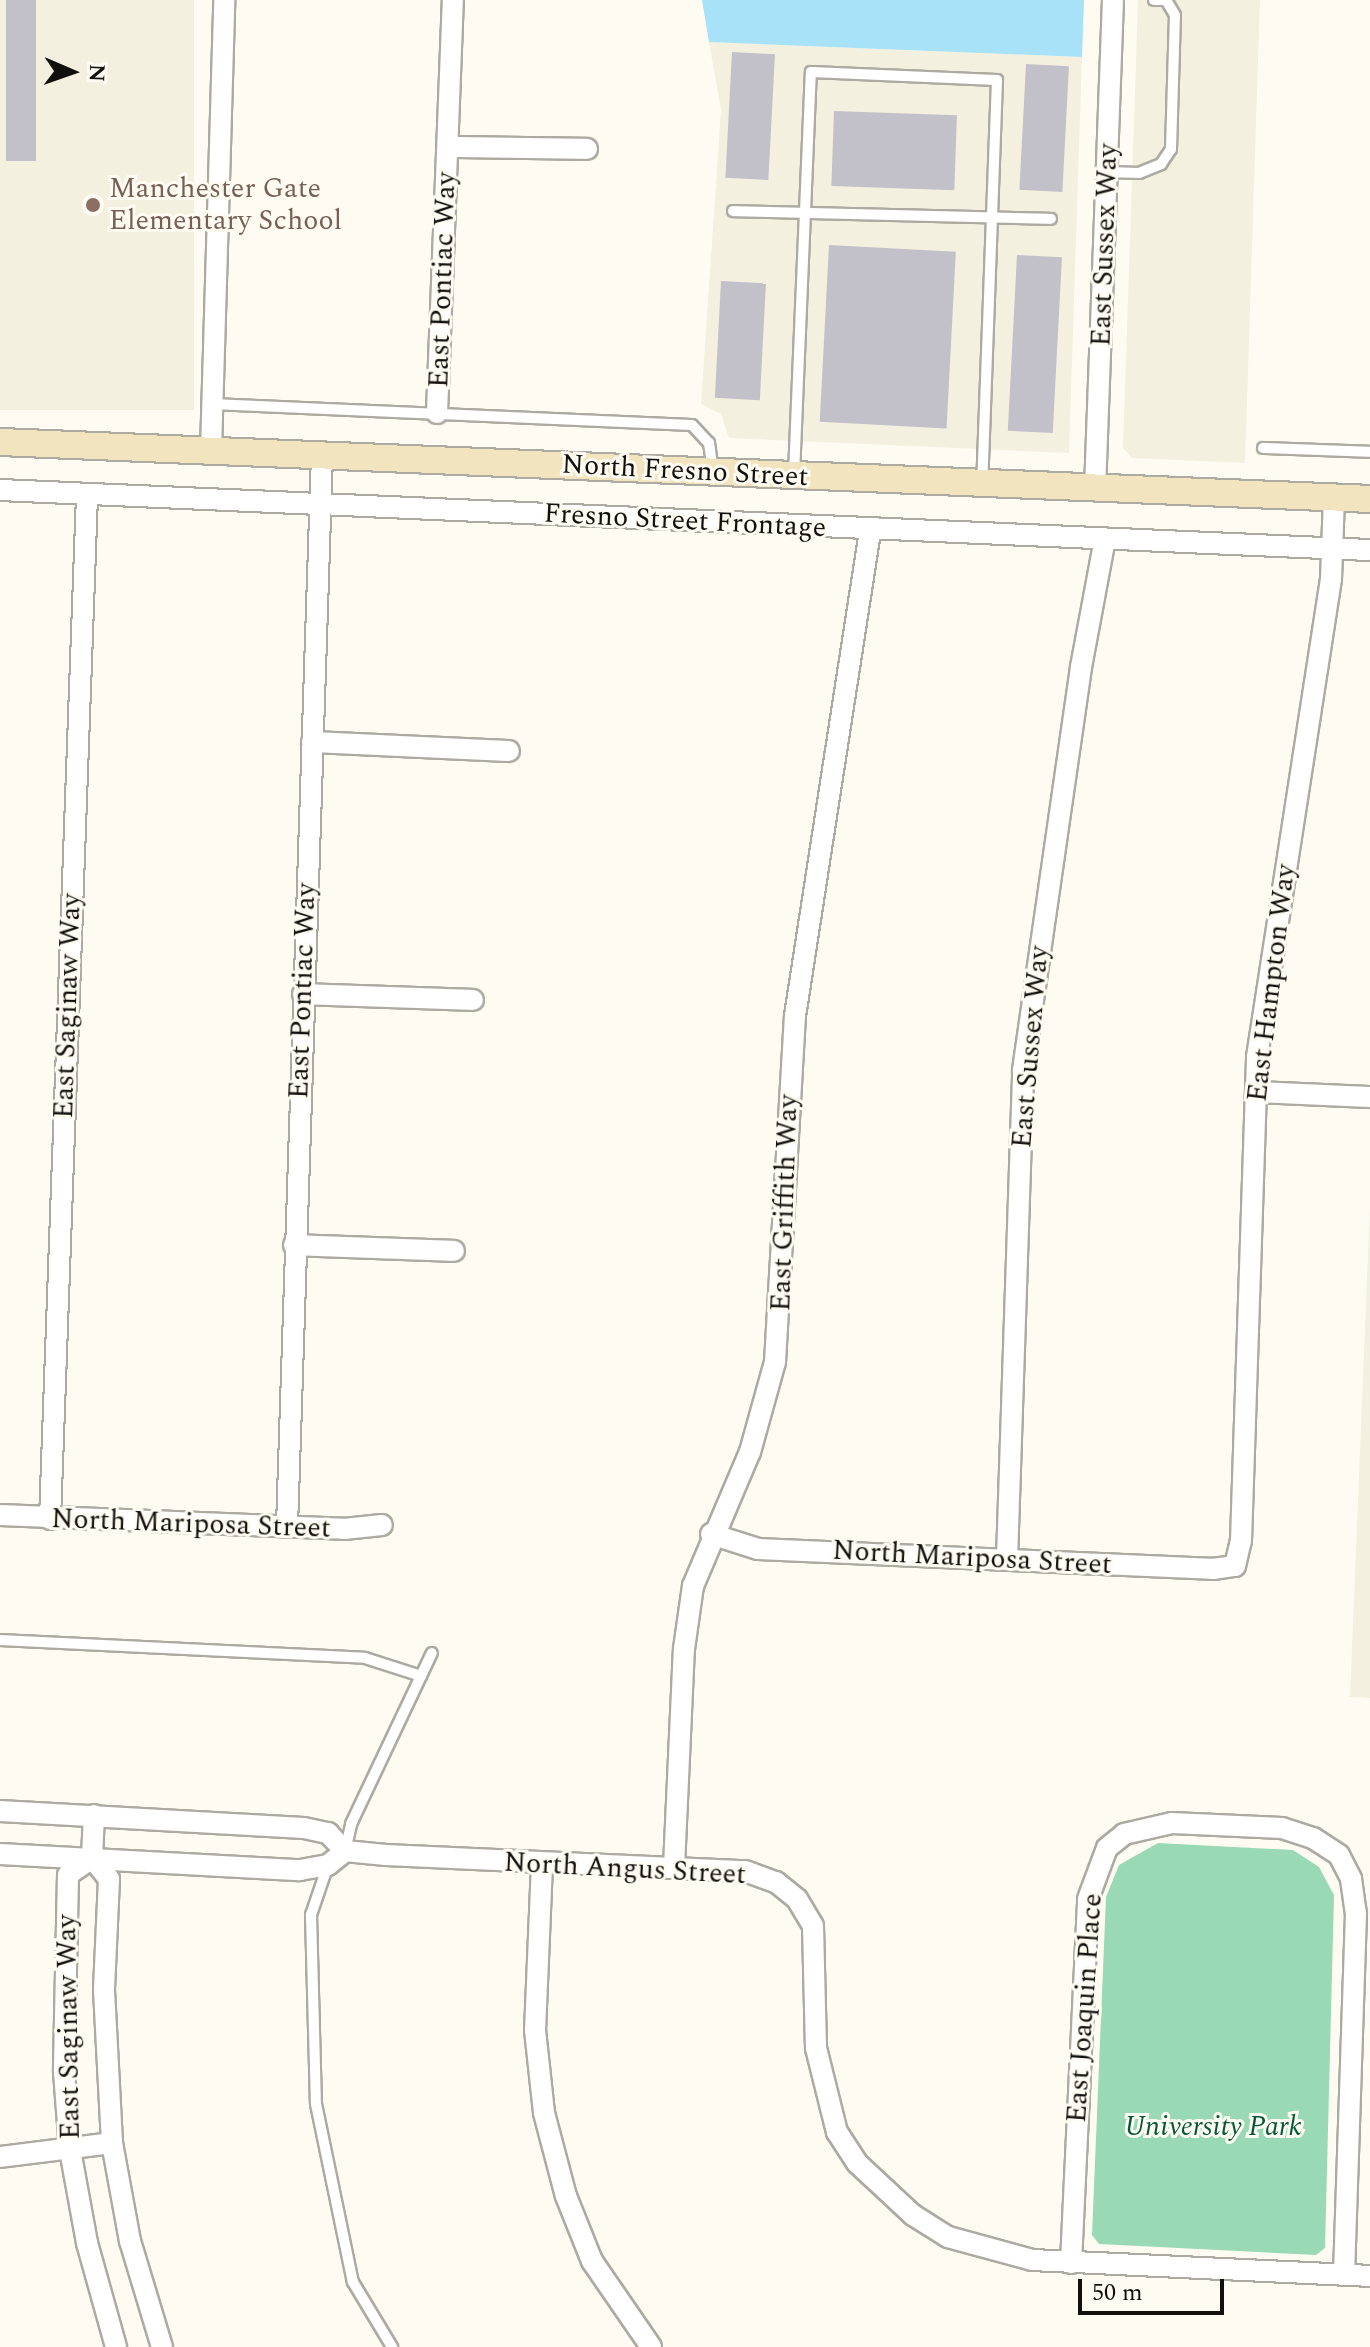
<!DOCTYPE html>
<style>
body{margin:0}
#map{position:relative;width:1370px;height:2347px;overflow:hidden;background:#fefcf2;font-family:Spectral,serif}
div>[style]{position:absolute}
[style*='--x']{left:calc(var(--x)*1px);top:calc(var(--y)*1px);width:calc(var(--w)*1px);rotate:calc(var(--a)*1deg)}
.built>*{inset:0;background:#f4f0df;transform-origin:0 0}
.green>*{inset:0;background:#9ad9b5}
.water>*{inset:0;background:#a7e2f9}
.building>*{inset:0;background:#c2c0c9;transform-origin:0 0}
.roads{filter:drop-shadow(2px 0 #acaaa1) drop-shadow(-2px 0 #acaaa1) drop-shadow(0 2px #acaaa1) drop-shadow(0 -2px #acaaa1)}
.lane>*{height:10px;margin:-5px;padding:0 5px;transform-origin:5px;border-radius:5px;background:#fff}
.street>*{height:20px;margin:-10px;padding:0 10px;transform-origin:10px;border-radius:10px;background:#fff}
.secondary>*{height:26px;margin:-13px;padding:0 13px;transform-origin:13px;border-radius:13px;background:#f2e4bf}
.dots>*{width:22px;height:22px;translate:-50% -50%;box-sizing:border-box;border:4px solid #fefcf2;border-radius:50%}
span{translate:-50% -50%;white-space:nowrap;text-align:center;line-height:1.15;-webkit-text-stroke:6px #fefcf2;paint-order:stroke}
.education-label{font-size:28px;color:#785e54}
.left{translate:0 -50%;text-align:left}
.street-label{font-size:28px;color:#11100d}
.park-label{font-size:28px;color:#055837;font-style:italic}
.north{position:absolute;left:32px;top:32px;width:80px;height:80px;-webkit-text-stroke:6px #fefcf2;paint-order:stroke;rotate:92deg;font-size:22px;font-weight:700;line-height:32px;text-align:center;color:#11100d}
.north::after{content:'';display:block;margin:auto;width:28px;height:36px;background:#11100d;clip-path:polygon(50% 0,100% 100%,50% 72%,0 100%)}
.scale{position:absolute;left:1078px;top:2279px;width:146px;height:36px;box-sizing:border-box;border:4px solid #11100d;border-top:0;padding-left:10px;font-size:24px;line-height:28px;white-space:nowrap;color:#11100d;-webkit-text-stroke:6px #fefcf2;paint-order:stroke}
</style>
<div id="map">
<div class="built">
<i style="left:0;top:0;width:194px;height:410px"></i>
<i style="clip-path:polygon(1138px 0,1260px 0,1245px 463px,1132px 458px,1123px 448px)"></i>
<i style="clip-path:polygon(709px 42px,1082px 57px,1069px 453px,729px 438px,721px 414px,701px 404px,721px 110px)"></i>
<i style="clip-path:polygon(1370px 1205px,1370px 1698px,1350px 1697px)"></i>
</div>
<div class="green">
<i style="clip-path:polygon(1158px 1843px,1293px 1850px,1319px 1867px,1334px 1895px,1325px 2248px,1316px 2255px,1099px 2244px,1092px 2235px,1106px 1897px,1119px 1865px)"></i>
</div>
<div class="water">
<i style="clip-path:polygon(702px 0,1084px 0,1082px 57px,709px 42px)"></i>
</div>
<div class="building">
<i style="left:6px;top:0;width:30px;height:161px"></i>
<i style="left:732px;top:52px;width:43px;height:126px;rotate:3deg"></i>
<i style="left:1026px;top:64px;width:43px;height:126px;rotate:3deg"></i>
<i style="left:834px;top:111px;width:123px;height:75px;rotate:2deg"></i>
<i style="left:829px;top:245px;width:127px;height:177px;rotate:3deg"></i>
<i style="left:1017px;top:255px;width:45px;height:176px;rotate:3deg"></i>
<i style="left:721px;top:281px;width:45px;height:117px;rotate:3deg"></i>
</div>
<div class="roads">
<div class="lane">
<i style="--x:1108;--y:172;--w:31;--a:2"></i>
<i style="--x:1139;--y:173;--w:24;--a:-22"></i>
<i style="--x:1161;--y:164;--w:18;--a:-56"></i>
<i style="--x:1171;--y:149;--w:134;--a:-88.3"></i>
<i style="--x:1175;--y:15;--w:17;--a:-121"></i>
<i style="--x:1166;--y:0;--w:12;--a:180"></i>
<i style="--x:733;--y:211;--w:318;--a:1.4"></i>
<i style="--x:212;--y:404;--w:480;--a:2.5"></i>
<i style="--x:692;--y:425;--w:25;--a:47"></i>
<i style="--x:709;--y:443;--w:28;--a:82"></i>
<i style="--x:1263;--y:448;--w:107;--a:2.1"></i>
<i style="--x:794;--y:474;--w:402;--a:-87.6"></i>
<i style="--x:811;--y:72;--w:186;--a:2.5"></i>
<i style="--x:997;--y:80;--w:403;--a:92.1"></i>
<i style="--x:0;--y:1640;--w:365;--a:2.8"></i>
<i style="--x:365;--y:1658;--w:59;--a:17.8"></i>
<i style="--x:345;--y:1851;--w:28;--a:-77"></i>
<i style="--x:351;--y:1824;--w:189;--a:-64.7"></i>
<i style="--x:328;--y:1865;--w:53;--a:108.8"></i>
<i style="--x:311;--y:1915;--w:189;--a:88.5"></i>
<i style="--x:316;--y:2104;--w:182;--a:78.3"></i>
<i style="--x:353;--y:2282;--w:76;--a:59"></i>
</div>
<div class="street">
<i style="--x:449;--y:147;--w:138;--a:0.8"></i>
<i style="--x:437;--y:413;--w:413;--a:-87.8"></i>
<i style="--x:211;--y:450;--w:450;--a:-88.3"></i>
<i style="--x:0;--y:490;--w:1371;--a:2.51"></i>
<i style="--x:1095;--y:490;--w:490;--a:-87.9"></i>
<i style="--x:312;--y:742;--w:197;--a:2.6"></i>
<i style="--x:303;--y:994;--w:170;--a:2"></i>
<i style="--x:1256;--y:1092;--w:114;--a:2.5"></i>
<i style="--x:294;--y:1245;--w:160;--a:2.1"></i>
<i style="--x:0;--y:1515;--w:344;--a:2.3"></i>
<i style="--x:344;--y:1529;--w:38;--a:-6"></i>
<i style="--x:50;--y:1519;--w:1026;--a:-87.93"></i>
<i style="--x:287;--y:1527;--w:1073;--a:-88.13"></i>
<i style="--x:711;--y:1534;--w:49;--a:17.7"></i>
<i style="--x:758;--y:1549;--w:455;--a:2.5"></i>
<i style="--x:1213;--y:1569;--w:22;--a:-8"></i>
<i style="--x:1235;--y:1566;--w:26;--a:-77"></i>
<i style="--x:1241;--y:1541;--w:484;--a:-88.1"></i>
<i style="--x:1257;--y:1057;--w:484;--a:-81.2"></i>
<i style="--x:1331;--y:579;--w:81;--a:-87.9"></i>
<i style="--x:1007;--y:1559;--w:489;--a:-88.1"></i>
<i style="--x:1023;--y:1070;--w:407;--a:-81.8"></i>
<i style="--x:1081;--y:667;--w:130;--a:-79.4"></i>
<i style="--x:0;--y:1811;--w:304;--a:3.2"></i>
<i style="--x:304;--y:1828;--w:25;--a:12"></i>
<i style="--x:328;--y:1833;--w:25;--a:47"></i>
<i style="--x:345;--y:1851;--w:41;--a:5.6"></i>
<i style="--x:386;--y:1855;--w:359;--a:2.6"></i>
<i style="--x:745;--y:1871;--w:33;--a:20"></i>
<i style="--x:776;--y:1882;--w:27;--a:39"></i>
<i style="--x:797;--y:1899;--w:31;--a:59"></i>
<i style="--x:813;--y:1926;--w:122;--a:88.6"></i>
<i style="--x:816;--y:2048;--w:87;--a:76"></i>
<i style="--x:837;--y:2132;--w:37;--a:57"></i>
<i style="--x:857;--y:2163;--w:76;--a:42.9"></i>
<i style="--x:913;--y:2215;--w:41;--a:32.2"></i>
<i style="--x:948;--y:2237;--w:87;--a:15.3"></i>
<i style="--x:1032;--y:2260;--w:338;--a:2.7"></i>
<i style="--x:94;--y:1815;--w:43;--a:92.7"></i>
<i style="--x:92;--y:1858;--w:27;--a:51"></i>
<i style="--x:109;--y:1879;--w:111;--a:92.6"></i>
<i style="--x:104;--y:1990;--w:153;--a:87"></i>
<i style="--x:112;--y:2143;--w:100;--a:79.6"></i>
<i style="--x:130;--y:2241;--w:111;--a:73.2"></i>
<i style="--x:0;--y:1854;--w:300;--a:3.1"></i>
<i style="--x:300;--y:1870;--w:28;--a:-10"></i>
<i style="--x:328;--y:1865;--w:22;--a:-39"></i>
<i style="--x:92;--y:1858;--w:29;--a:145"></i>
<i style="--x:68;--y:1875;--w:197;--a:91.2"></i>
<i style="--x:64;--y:2072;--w:78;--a:85.6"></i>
<i style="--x:70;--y:2150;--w:95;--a:79.6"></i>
<i style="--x:87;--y:2243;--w:108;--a:74.4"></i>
<i style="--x:542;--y:1864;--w:166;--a:92.4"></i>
<i style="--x:535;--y:2030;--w:83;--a:83.8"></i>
<i style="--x:544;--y:2113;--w:86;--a:75.2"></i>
<i style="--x:566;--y:2196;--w:70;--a:68.2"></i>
<i style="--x:592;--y:2261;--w:104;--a:55.5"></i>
<i style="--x:674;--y:1867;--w:218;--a:-87.4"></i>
<i style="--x:684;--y:1649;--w:64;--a:-81.9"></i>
<i style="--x:693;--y:1586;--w:146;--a:-67"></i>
<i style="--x:750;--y:1452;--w:93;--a:-74.5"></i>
<i style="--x:775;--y:1362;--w:347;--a:-86.7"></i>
<i style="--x:795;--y:1016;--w:493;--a:-81.2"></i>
<i style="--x:0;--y:2157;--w:113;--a:-7.1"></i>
<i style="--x:1071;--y:2263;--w:364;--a:-87.3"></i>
<i style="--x:1088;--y:1899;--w:54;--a:-69.6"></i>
<i style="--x:1107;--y:1848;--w:22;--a:-39"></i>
<i style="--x:1124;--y:1834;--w:49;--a:-12.9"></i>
<i style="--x:1172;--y:1823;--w:110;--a:2.6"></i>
<i style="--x:1282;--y:1828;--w:33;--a:18"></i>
<i style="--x:1313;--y:1838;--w:31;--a:33"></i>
<i style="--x:1339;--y:1855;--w:27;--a:63"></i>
<i style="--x:1351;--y:1879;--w:34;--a:82"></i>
<i style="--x:1356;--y:1913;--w:362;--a:91.9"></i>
</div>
<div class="secondary">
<i style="--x:0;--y:442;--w:1371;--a:2.38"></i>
</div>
</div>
<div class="dots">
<i style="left:93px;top:205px;background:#8d6e63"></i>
</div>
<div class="education-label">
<span class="left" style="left:109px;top:205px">Manchester Gate<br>Elementary School</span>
</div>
<div class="street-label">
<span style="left:1105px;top:245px;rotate:-88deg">East Sussex Way</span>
<span style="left:443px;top:280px;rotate:-88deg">East Pontiac Way</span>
<span style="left:685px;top:471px;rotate:3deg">North Fresno Street</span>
<span style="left:685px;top:521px;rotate:3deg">Fresno Street Frontage</span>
<span style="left:1272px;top:983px;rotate:-83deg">East Hampton Way</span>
<span style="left:303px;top:991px;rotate:-88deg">East Pontiac Way</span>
<span style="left:68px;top:1006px;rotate:-88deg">East Saginaw Way</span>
<span style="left:1031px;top:1047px;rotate:-85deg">East Sussex Way</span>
<span style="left:785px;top:1203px;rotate:-88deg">East Griffith Way</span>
<span style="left:191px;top:1524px;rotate:2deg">North Mariposa Street</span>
<span style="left:972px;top:1558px;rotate:3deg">North Mariposa Street</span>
<span style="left:625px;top:1869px;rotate:3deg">North Angus Street</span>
<span style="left:1085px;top:2008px;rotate:-86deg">East Joaquin Place</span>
<span style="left:69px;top:2027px;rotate:-91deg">East Saginaw Way</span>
</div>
<div class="park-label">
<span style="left:1213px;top:2127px">University Park</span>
</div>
<div class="north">N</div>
<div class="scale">50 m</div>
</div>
